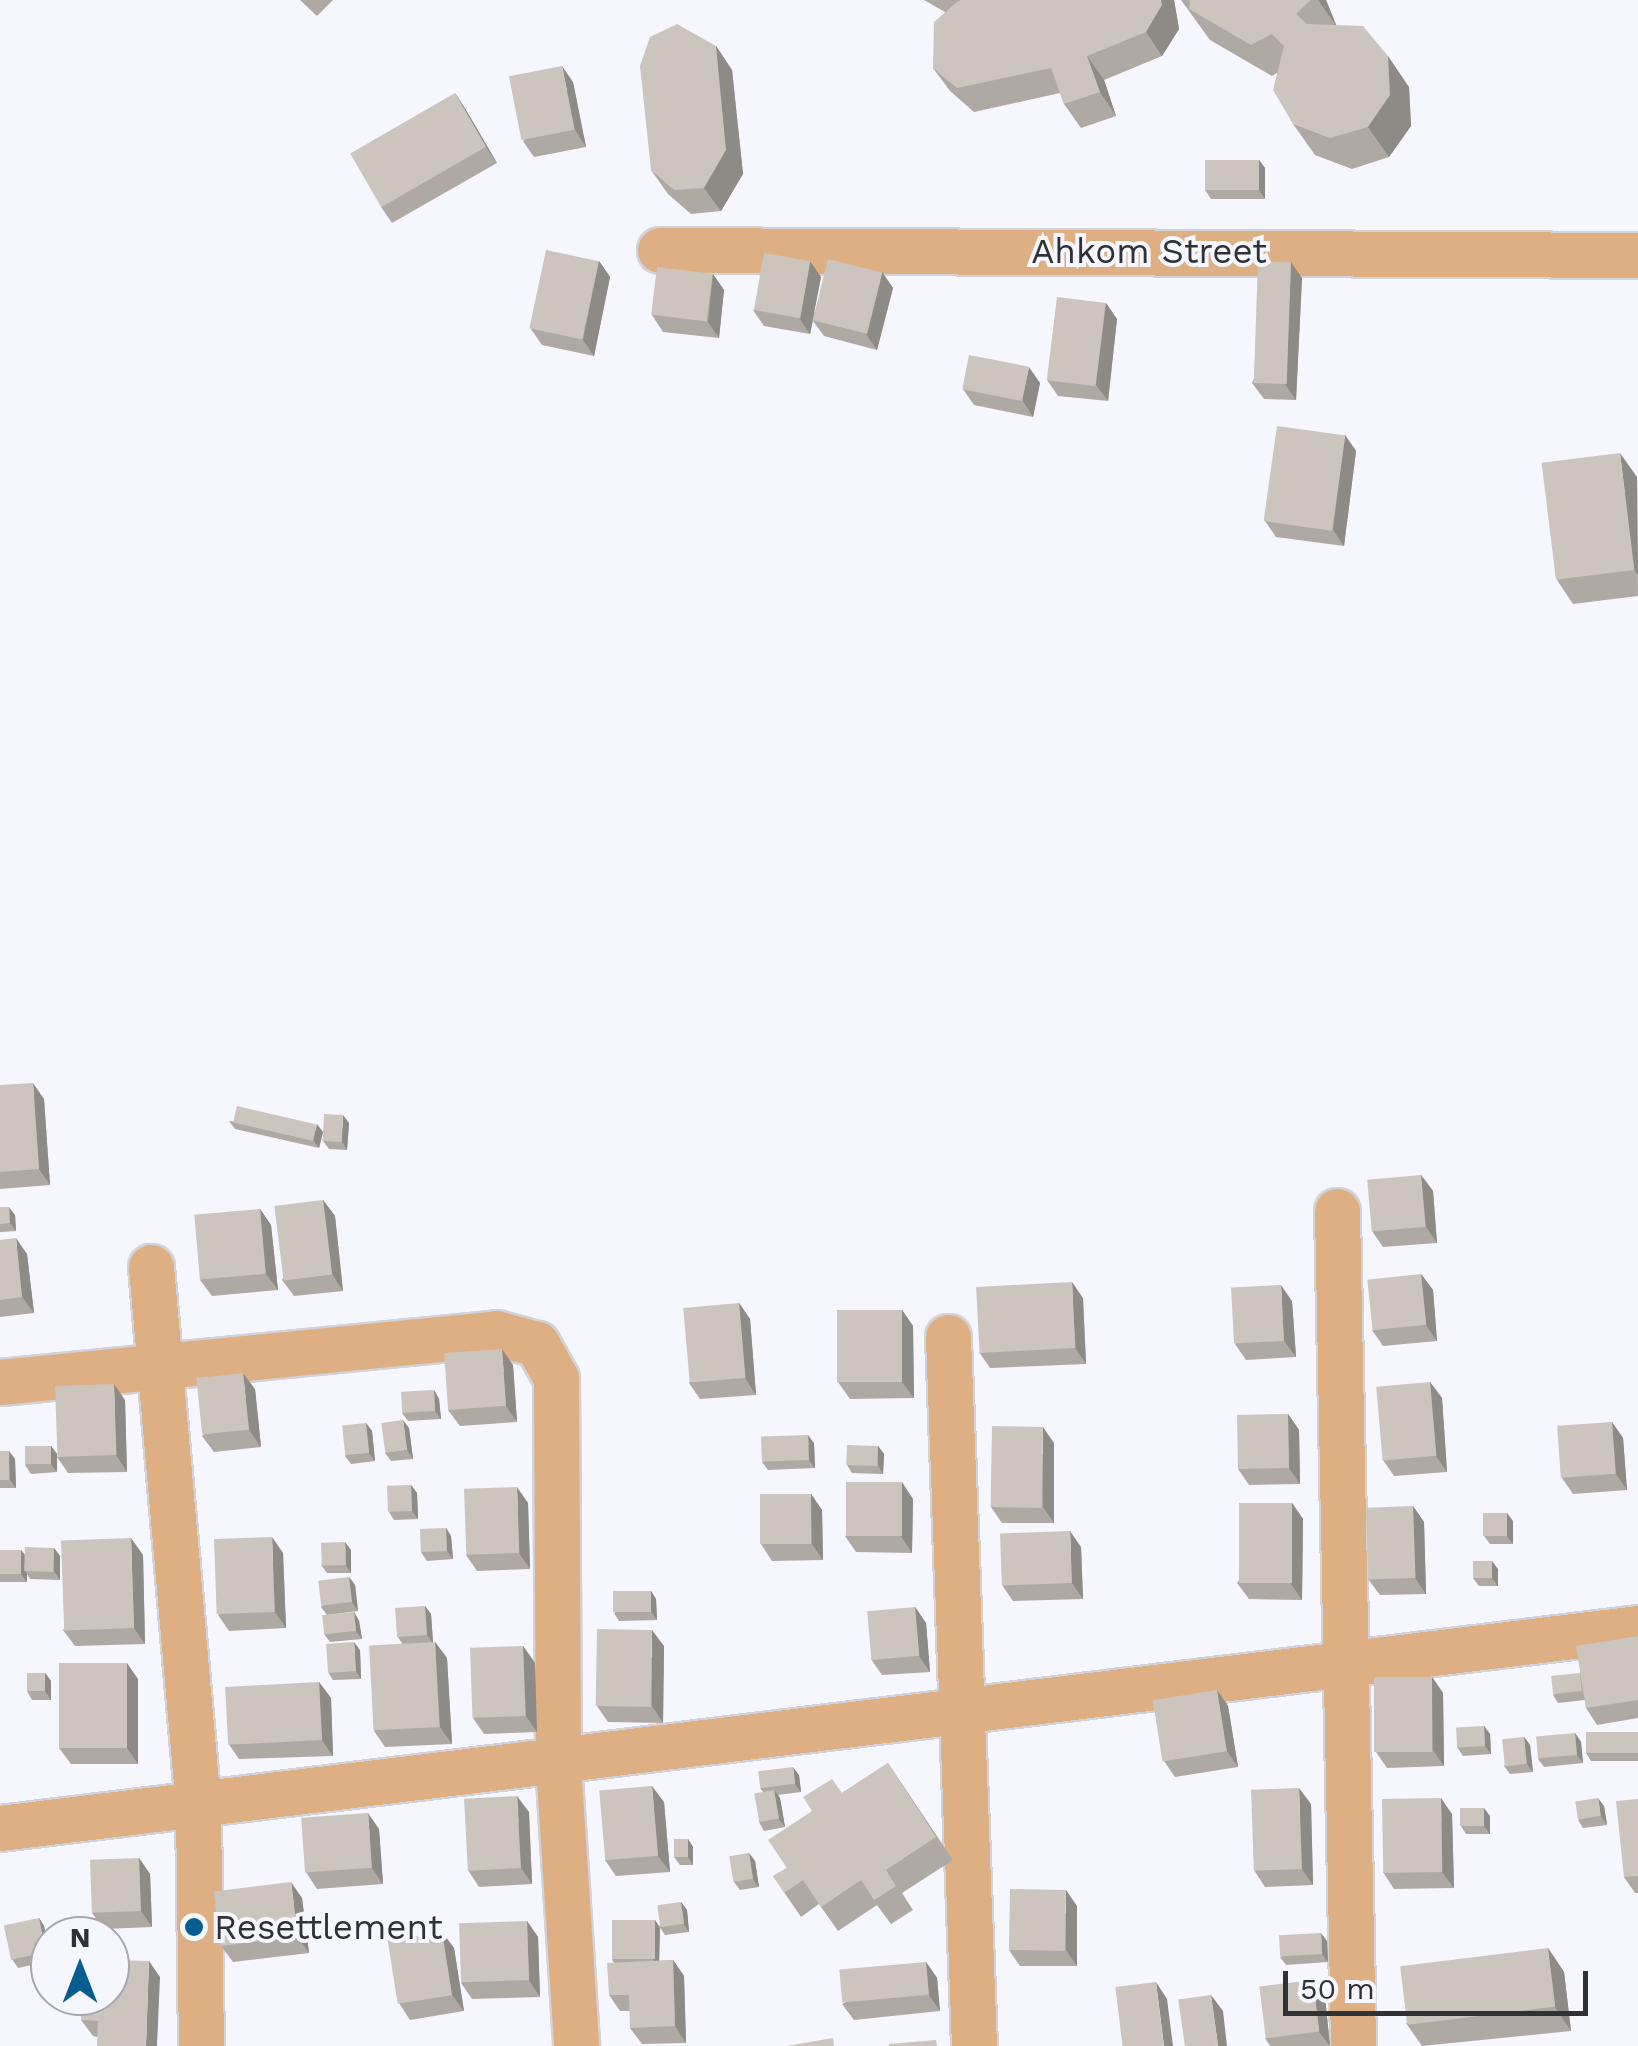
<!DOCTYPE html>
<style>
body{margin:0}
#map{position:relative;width:1638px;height:2046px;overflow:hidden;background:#f6f6ff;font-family:"Work Sans",sans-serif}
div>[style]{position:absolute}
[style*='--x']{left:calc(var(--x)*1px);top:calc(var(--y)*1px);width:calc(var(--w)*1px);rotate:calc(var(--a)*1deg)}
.roads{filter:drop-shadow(2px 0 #d2d3da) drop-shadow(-2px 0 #d2d3da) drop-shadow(0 2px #d2d3da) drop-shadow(0 -2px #d2d3da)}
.street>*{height:45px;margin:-22.5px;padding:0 22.5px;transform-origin:22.5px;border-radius:22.5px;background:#deaf83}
.wall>*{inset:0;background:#afa9a3}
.shaded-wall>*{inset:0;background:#8e8a85}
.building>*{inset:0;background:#cbc5be;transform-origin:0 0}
.dots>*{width:28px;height:28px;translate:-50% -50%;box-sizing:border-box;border:5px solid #f6f6ff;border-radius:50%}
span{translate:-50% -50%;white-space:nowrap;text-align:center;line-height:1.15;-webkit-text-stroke:8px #f6f6ff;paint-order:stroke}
.street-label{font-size:35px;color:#303134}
.poi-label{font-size:35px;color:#303134}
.left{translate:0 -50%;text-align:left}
.north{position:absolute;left:30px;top:1916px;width:100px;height:100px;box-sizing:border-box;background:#f6f6ff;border:2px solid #a7a7ae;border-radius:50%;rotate:0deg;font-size:28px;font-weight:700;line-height:40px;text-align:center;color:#303134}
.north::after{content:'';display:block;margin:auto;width:35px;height:45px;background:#065d8f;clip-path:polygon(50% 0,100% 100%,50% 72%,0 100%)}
.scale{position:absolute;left:1283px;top:1971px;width:305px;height:45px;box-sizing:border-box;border:5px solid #303134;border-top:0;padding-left:12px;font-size:30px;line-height:35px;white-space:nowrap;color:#303134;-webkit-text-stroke:8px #f6f6ff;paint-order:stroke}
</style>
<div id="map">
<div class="roads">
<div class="street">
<i style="--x:660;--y:250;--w:978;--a:0.29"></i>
<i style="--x:1337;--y:1211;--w:835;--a:88.9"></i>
<i style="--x:151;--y:1267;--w:541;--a:85.02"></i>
<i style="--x:198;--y:1806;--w:240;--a:89.3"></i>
<i style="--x:948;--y:1337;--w:709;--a:87.9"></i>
<i style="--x:0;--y:1382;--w:498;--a:-5.6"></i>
<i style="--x:496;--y:1333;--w:42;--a:15"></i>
<i style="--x:537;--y:1344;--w:39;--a:61"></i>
<i style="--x:556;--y:1378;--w:386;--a:89.7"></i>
<i style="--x:558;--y:1764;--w:283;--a:86.3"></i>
<i style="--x:0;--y:1828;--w:1650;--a:-6.96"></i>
</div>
</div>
<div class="wall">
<i style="clip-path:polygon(300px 0,333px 0,317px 16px)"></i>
<i style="clip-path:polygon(924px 0,1174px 0,1179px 29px,1162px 56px,1104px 80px,1116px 116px,1081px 128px,1064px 104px,1060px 93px,974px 112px,950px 91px,933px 68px,945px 12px)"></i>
<i style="clip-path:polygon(1181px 0,1326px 0,1336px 25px,1409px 87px,1411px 126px,1389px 157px,1352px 169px,1315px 155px,1293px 124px,1277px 73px,1272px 76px,1210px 40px)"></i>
<i style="clip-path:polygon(716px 46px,732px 70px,743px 174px,721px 211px,691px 214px,668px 194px,651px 170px)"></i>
<i style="clip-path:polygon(573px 82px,586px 147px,534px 157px,523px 141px)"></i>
<i style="clip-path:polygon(455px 93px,466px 110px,497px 163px,392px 223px,381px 207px)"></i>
<i style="clip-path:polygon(1259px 160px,1265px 168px,1265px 199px,1211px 199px,1205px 190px)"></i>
<i style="clip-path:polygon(599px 261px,610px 277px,594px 356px,542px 345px,531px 329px)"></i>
<i style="clip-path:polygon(882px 272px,893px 288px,877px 350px,824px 336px,813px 321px,810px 334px,764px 326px,753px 310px,821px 277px,814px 312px)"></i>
<i style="clip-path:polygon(713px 274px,724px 290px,719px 338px,663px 332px,652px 315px)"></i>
<i style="clip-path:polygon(1302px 278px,1296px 400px,1264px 399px,1252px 383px)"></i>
<i style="clip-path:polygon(1106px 303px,1117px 319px,1108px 401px,1058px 396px,1047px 380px)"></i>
<i style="clip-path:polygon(1040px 383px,1033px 417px,974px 405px,963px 389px)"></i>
<i style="clip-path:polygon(1345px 435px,1356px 451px,1344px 546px,1276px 537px,1265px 521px)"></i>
<i style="clip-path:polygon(1637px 477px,1638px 596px,1573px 604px,1557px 580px)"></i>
<i style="clip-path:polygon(0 1085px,44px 1099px,50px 1185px,0 1189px)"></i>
<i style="clip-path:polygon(229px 1121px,323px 1132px,319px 1148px,235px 1129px)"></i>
<i style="clip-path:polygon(349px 1123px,347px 1150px,329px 1149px,323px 1141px)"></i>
<i style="clip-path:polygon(1421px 1175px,1433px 1191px,1437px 1243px,1383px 1247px,1372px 1231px)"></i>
<i style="clip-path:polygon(323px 1200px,335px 1216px,343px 1291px,294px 1296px,282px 1280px)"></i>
<i style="clip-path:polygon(0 1207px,15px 1215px,16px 1231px,0 1232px)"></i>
<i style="clip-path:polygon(260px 1209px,271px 1225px,278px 1290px,212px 1296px,200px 1280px)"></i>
<i style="clip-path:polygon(0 1240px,27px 1254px,34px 1313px,0 1317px)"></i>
<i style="clip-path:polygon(1421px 1274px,1433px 1290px,1437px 1341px,1383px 1346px,1372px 1330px)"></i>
<i style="clip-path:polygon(1083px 1298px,1086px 1364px,990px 1368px,979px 1352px)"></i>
<i style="clip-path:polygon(1292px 1301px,1296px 1357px,1246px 1360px,1235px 1344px)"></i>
<i style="clip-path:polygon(739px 1303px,750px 1319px,756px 1395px,700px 1399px,689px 1383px)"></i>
<i style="clip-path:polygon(902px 1310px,913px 1326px,914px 1398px,850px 1399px,838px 1382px)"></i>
<i style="clip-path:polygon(513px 1365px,517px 1422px,460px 1426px,448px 1410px)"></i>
<i style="clip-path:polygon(1430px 1382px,1442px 1398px,1447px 1472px,1394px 1476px,1383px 1460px)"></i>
<i style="clip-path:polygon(255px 1389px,261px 1447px,214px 1452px,202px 1436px)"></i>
<i style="clip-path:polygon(434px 1390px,439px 1399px,441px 1419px,408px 1421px,402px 1413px)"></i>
<i style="clip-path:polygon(125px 1400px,127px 1472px,68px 1473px,57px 1457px)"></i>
<i style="clip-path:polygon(1288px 1414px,1299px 1430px,1300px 1484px,1249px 1485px,1238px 1469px)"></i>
<i style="clip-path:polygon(1612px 1422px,1623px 1438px,1627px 1490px,1573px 1494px,1562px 1478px)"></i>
<i style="clip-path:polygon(366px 1423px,372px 1431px,375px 1461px,351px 1464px,345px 1456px)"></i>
<i style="clip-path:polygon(409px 1428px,413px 1459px,391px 1461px,385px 1453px)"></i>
<i style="clip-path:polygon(814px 1443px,815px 1468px,768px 1470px,762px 1462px)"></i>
<i style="clip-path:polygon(1054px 1443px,1054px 1523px,1002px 1523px,991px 1507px)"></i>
<i style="clip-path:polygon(51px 1446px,57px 1454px,57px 1472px,31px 1474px,25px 1465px)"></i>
<i style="clip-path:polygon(878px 1446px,884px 1454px,883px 1474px,852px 1473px,847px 1465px)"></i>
<i style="clip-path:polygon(0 1451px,15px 1459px,16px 1488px,0 1488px)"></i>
<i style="clip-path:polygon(411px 1485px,417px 1493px,418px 1519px,394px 1520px,389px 1512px)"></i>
<i style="clip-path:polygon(811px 1494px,822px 1510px,823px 1560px,772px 1561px,761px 1544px)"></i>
<i style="clip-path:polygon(913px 1499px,912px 1553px,856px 1552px,845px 1536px)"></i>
<i style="clip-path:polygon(528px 1503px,530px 1569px,477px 1571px,466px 1555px)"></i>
<i style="clip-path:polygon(1292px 1503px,1303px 1519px,1302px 1600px,1249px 1599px,1237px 1583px)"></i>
<i style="clip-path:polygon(1413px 1506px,1424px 1522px,1426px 1594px,1380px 1595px,1368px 1579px)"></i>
<i style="clip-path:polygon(1513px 1521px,1513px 1544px,1490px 1544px,1484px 1536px)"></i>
<i style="clip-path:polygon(446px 1528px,451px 1536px,453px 1559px,427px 1561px,421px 1552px)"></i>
<i style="clip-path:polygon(1081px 1547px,1083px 1599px,1013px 1601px,1002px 1585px)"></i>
<i style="clip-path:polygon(54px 1548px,60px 1556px,60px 1580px,30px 1579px,27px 1574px,27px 1582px,0 1582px,0 1550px,21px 1550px,25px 1555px)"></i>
<i style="clip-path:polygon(351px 1550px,351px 1573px,327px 1573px,321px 1565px)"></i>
<i style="clip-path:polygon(283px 1553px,286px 1628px,229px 1631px,218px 1615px)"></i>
<i style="clip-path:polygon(143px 1555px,145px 1644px,75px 1646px,63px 1630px)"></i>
<i style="clip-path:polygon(1498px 1569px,1498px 1586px,1479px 1586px,1473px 1578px)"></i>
<i style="clip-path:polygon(349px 1577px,355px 1585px,358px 1611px,327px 1615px,321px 1607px)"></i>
<i style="clip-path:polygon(651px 1591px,656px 1599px,657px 1620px,619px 1621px,614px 1613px)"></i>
<i style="clip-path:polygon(425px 1606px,431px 1614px,433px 1642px,435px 1642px,447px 1658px,452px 1744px,385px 1747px,374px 1731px,402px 1643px,397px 1636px)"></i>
<i style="clip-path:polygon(915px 1607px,926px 1623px,930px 1672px,882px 1675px,871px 1659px)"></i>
<i style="clip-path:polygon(354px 1612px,359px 1621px,362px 1639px,330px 1642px,324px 1634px)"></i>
<i style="clip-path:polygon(1638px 1636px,1638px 1718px,1597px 1725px,1586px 1708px,1585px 1700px,1558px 1703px,1553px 1695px,1580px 1673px)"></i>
<i style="clip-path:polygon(523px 1646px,535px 1663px,537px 1732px,484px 1734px,473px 1718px)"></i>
<i style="clip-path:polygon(664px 1646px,663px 1723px,608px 1722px,597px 1706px)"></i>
<i style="clip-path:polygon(360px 1650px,361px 1679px,333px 1680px,328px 1672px)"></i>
<i style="clip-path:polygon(45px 1673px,51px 1681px,51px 1700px,32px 1700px,27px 1691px)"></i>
<i style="clip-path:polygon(1432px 1677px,1443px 1693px,1444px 1766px,1387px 1768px,1376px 1752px)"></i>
<i style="clip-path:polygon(138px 1679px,138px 1764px,71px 1764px,59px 1748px)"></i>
<i style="clip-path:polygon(319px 1682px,331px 1698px,333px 1756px,239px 1759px,228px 1743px)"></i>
<i style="clip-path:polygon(1217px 1690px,1228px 1706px,1238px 1767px,1175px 1777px,1164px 1761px)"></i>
<i style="clip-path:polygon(1484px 1726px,1490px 1734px,1491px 1754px,1463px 1756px,1457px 1747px)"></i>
<i style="clip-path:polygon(1638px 1732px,1638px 1761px,1591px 1761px,1586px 1753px)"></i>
<i style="clip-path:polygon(1575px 1733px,1581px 1742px,1583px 1763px,1544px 1767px,1538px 1759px)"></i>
<i style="clip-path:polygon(1524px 1737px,1530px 1745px,1533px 1772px,1510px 1774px,1504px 1766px)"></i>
<i style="clip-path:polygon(888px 1763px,953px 1860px,902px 1893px,913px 1910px,891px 1924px,877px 1905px,838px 1931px,819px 1904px,801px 1917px,773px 1876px,787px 1868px,842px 1793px)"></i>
<i style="clip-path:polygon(799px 1775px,801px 1792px,778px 1795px,780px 1798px,785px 1827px,764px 1831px,759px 1822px,763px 1792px,760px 1788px)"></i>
<i style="clip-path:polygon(1638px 1799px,1638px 1893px,1635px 1893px,1624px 1877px)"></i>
<i style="clip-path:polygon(664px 1802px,670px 1872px,616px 1876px,605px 1860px)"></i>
<i style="clip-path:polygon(1311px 1804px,1313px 1885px,1265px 1887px,1254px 1870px)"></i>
<i style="clip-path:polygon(1604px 1806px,1607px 1825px,1583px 1828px,1578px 1820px)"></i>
<i style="clip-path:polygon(529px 1812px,532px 1884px,479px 1887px,468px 1870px)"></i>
<i style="clip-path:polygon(1452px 1814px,1454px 1888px,1394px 1889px,1383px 1872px)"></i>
<i style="clip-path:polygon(1490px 1816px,1490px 1834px,1466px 1834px,1461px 1826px)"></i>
<i style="clip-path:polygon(379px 1829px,383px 1884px,317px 1889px,306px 1872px)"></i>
<i style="clip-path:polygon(688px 1839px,693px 1847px,693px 1865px,680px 1865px,674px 1857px)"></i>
<i style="clip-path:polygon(749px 1853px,755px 1861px,759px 1887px,740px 1890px,734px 1882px)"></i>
<i style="clip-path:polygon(139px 1858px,150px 1874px,152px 1927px,104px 1929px,92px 1913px)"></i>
<i style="clip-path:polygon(302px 1898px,309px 1953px,233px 1962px,221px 1946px)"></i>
<i style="clip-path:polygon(681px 1902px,687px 1910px,689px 1932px,665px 1935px,659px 1926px)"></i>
<i style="clip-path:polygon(1077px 1906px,1077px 1966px,1020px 1966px,1009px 1950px)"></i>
<i style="clip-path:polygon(39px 1918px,44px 1926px,50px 1952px,50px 1961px,18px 1968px,12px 1959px)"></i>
<i style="clip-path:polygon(655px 1920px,660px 1928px,659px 1961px,673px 1960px,684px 1976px,686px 2043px,642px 2044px,630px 2028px,630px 2011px,620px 2011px,609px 1995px,614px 1963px,612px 1959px)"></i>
<i style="clip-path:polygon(527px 1921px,538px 1937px,540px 1997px,472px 1999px,461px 1983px)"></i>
<i style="clip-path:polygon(442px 1932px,454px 1948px,464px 2011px,410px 2020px,399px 2003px)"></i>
<i style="clip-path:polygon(1327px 1941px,1328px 1962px,1286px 1965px,1280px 1957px)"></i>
<i style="clip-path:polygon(1548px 1948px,1564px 1972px,1571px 2031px,1422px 2046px,1406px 2023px)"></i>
<i style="clip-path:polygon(926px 1962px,937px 1978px,940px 2011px,854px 2020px,842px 2004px)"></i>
<i style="clip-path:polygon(160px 1977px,97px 2037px,93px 2036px,81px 2020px)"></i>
<i style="clip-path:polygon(1325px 1997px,1330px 2046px,1270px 2046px,1265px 2038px)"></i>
</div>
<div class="shaded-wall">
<i style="clip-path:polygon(1161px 0,1174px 0,1179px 29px,1162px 56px,1146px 32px)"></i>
<i style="clip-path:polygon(1318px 0,1326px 0,1337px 27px)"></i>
<i style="clip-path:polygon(716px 46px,732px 70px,743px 174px,721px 211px,704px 188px)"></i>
<i style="clip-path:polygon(1087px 56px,1104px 80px,1116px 116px,1100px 92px)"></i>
<i style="clip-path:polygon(1388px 56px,1409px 87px,1411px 126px,1389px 157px,1368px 127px)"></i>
<i style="clip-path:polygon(562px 66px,573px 82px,586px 147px,575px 130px)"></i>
<i style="clip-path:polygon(455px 93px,466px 110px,497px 163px,486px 147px)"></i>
<i style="clip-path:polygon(1259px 160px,1265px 168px,1265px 199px,1259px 190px)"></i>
<i style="clip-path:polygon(599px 261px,610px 277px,594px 356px,583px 340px)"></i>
<i style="clip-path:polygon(810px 261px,821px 277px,810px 334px,799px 318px)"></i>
<i style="clip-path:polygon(1291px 262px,1302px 278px,1296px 400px,1285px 384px)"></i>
<i style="clip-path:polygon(882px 272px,893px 288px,877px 350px,866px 334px)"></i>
<i style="clip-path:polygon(713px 274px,724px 290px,719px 338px,708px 322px)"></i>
<i style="clip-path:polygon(1106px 303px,1117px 319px,1108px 401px,1096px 385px)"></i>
<i style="clip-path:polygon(1029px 367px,1040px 383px,1033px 417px,1022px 400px)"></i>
<i style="clip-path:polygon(1345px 435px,1356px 451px,1344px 546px,1333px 530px)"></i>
<i style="clip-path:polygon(1620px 453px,1637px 477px,1638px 575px,1634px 570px)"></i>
<i style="clip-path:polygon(33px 1083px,44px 1099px,50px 1185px,39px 1169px)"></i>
<i style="clip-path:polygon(343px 1115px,349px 1123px,347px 1150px,342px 1142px)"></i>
<i style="clip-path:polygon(317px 1124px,323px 1132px,319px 1148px,313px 1140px)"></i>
<i style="clip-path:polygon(1421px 1175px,1433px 1191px,1437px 1243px,1426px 1227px)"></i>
<i style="clip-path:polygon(323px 1200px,335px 1216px,343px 1291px,332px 1274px)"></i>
<i style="clip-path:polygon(9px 1207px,15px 1215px,16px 1231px,10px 1223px)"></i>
<i style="clip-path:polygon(260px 1209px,271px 1225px,278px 1290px,266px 1274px)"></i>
<i style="clip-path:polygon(16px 1238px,27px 1254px,34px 1313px,22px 1297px)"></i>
<i style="clip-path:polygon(1421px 1274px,1433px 1290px,1437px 1341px,1426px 1325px)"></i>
<i style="clip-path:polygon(1072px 1282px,1083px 1298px,1086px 1364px,1075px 1348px)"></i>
<i style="clip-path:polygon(1281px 1285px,1292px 1301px,1296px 1357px,1284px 1341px)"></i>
<i style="clip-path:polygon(739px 1303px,750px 1319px,756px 1395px,745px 1378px)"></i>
<i style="clip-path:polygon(902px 1310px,913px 1326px,914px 1398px,902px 1382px)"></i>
<i style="clip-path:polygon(502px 1349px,513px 1365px,517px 1422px,506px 1406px)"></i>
<i style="clip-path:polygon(243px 1373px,255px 1389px,261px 1447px,249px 1430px)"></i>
<i style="clip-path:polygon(1430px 1382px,1442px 1398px,1447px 1472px,1436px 1456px)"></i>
<i style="clip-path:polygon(114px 1384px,125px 1400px,127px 1472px,116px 1455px)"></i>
<i style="clip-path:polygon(434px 1390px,439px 1399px,441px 1419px,435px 1411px)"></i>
<i style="clip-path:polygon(1288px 1414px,1299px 1430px,1300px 1484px,1289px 1468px)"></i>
<i style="clip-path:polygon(403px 1420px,409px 1428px,413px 1459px,407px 1450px)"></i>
<i style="clip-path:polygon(1612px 1422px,1623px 1438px,1627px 1490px,1616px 1474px)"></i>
<i style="clip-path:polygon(366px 1423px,372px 1431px,375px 1461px,369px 1453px)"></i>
<i style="clip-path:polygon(1043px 1427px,1054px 1443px,1054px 1523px,1043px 1507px)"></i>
<i style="clip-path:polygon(808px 1435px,814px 1443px,815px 1468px,809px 1460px)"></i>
<i style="clip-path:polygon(51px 1446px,57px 1454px,57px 1472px,51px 1464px)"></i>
<i style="clip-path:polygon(878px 1446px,884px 1454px,883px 1474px,878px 1465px)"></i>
<i style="clip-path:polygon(9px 1451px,15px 1459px,16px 1488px,10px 1480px)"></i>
<i style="clip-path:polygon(902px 1482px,913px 1499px,912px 1553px,901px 1536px)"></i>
<i style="clip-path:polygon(411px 1485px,417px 1493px,418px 1519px,412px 1511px)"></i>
<i style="clip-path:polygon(517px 1487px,528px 1503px,530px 1569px,519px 1553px)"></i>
<i style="clip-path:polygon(811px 1494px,822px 1510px,823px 1560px,812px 1544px)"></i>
<i style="clip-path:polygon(1292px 1503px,1303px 1519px,1302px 1600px,1291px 1584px)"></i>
<i style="clip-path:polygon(1413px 1506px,1424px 1522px,1426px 1594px,1415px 1578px)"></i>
<i style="clip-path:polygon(1507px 1513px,1513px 1521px,1513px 1544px,1507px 1536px)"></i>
<i style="clip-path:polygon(446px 1528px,451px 1536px,453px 1559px,447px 1551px)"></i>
<i style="clip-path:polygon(1070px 1531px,1081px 1547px,1083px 1599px,1072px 1583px)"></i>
<i style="clip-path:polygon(272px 1537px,283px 1553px,286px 1628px,275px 1612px)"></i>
<i style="clip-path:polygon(131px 1538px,143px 1555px,145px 1644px,134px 1628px)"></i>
<i style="clip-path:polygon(345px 1542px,351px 1550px,351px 1573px,346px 1565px)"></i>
<i style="clip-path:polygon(54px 1548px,60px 1556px,60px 1580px,54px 1571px)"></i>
<i style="clip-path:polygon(21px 1550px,27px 1558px,25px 1571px,27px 1574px,27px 1582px,21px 1574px)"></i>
<i style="clip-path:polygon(1492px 1561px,1498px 1569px,1498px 1586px,1492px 1578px)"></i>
<i style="clip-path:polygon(349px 1577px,355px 1585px,358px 1611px,352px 1602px)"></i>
<i style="clip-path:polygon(651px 1591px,656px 1599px,657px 1620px,651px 1612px)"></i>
<i style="clip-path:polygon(425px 1606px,431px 1614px,433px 1643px,427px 1635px)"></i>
<i style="clip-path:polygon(915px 1607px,926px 1623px,930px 1672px,919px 1656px)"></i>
<i style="clip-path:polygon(354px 1612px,359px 1621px,362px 1639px,356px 1631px)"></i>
<i style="clip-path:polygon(652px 1630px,664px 1646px,663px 1723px,652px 1706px)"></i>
<i style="clip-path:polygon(354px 1642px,360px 1650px,361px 1679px,356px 1671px)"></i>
<i style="clip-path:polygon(435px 1642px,447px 1658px,452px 1744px,440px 1727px)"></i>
<i style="clip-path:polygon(523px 1646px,535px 1663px,537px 1732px,526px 1716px)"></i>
<i style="clip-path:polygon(127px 1663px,138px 1679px,138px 1764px,127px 1748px)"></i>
<i style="clip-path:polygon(45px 1673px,51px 1681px,51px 1700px,45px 1691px)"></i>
<i style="clip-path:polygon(1432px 1677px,1443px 1693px,1444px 1766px,1433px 1750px)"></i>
<i style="clip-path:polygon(319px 1682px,331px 1698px,333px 1756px,322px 1740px)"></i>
<i style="clip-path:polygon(1217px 1690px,1228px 1706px,1238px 1767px,1227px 1751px)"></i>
<i style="clip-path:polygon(1484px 1726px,1490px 1734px,1491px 1754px,1485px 1746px)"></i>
<i style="clip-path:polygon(1575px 1733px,1581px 1742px,1583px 1763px,1577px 1755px)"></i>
<i style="clip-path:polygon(1524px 1737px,1530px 1745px,1533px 1772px,1527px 1764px)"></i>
<i style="clip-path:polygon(793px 1767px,799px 1775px,801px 1792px,795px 1784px)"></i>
<i style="clip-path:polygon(652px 1786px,664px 1802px,670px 1872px,658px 1856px)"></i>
<i style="clip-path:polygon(1299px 1788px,1311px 1804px,1313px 1885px,1302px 1869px)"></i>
<i style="clip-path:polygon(774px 1790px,780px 1798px,785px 1827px,779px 1819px)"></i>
<i style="clip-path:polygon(517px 1796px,529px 1812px,532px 1884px,521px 1868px)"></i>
<i style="clip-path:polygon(1441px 1798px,1452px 1814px,1454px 1888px,1442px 1872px)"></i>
<i style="clip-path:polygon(1598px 1798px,1604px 1806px,1607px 1825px,1601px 1816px)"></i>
<i style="clip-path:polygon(1484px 1808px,1490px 1816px,1490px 1834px,1484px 1826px)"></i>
<i style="clip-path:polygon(368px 1813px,379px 1829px,383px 1884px,372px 1868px)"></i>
<i style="clip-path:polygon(688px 1839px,693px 1847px,693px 1865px,688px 1857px)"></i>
<i style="clip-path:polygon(749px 1853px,755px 1861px,759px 1887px,753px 1879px)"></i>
<i style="clip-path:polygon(139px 1858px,150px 1874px,152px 1927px,141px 1911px)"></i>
<i style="clip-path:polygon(291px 1882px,302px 1898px,309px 1953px,298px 1937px)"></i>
<i style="clip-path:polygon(1066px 1890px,1077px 1906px,1077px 1966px,1066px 1950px)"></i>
<i style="clip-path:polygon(681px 1902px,687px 1910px,689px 1932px,684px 1924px)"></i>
<i style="clip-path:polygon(39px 1918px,44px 1926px,50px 1958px,46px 1952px)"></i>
<i style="clip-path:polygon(655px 1920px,660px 1928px,659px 1968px,653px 1959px)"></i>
<i style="clip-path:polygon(527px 1921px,538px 1937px,540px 1997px,529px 1980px)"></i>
<i style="clip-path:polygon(442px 1932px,454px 1948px,464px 2011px,452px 1995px)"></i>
<i style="clip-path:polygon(1321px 1933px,1327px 1941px,1328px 1962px,1322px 1954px)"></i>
<i style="clip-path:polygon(1548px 1948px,1564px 1972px,1571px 2031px,1555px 2007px)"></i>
<i style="clip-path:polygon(673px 1960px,684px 1976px,686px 2043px,675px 2026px)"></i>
<i style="clip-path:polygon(149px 1961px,160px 1977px,157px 2046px,146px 2046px)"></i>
<i style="clip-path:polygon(926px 1962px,937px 1978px,940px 2011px,929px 1995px)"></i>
<i style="clip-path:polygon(1313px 1980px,1325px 1997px,1330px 2046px,1319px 2032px)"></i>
<i style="clip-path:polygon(1156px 1982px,1167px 1999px,1173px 2046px,1164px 2046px)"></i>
<i style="clip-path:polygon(1211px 1995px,1223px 2011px,1227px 2046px,1218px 2046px)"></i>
</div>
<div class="building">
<i style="clip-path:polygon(962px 0,1161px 0,1162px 5px,1146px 32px,1087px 56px,1100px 92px,1064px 104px,1051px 68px,957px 88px,933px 68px,934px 22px,958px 1px)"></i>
<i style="clip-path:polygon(1190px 0,1311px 0,1296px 14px,1307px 24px,1363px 26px,1388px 56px,1390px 95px,1368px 127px,1330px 138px,1293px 124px,1273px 90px,1284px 46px,1272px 34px,1251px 45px,1189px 9px)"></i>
<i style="clip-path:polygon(677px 24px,716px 46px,726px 150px,704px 188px,674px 190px,651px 170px,640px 66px,650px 37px)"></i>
<i style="left:562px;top:66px;width:65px;height:54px;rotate:79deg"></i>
<i style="left:455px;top:93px;width:62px;height:121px;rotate:60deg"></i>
<i style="left:1205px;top:160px;width:54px;height:30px"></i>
<i style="left:546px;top:250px;width:54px;height:80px;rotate:12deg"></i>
<i style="left:764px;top:253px;width:47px;height:58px;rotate:10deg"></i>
<i style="left:828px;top:259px;width:56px;height:63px;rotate:14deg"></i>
<i style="left:1258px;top:261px;width:33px;height:122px;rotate:2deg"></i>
<i style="left:657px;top:267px;width:56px;height:48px;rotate:7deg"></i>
<i style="left:1057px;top:297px;width:49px;height:84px;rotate:7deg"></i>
<i style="left:969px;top:355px;width:61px;height:35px;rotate:11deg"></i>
<i style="left:1277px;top:426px;width:69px;height:96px;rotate:8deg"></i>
<i style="left:1620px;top:453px;width:118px;height:79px;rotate:83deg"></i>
<i style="clip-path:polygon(33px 1083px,39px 1169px,0 1172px,0 1085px)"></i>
<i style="left:237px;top:1106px;width:82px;height:17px;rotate:13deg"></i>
<i style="left:324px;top:1114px;width:19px;height:27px;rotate:3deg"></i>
<i style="left:1421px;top:1175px;width:52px;height:54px;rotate:85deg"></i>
<i style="left:323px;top:1200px;width:75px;height:49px;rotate:83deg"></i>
<i style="clip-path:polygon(0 1207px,9px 1207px,10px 1223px,0 1224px)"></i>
<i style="left:260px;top:1209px;width:65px;height:66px;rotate:85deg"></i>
<i style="clip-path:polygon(16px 1238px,22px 1297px,0 1300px,0 1240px)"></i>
<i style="left:1421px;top:1274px;width:51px;height:54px;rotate:84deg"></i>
<i style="left:1072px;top:1282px;width:66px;height:96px;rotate:87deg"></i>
<i style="left:1281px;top:1285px;width:56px;height:50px;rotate:87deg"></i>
<i style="left:739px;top:1303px;width:75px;height:56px;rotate:85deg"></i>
<i style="left:902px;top:1310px;width:72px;height:65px;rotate:90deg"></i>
<i style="left:502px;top:1349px;width:57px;height:58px;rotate:86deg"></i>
<i style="left:243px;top:1373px;width:57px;height:47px;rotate:84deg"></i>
<i style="left:1430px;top:1382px;width:74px;height:54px;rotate:85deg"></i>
<i style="left:114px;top:1384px;width:71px;height:59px;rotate:88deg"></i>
<i style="left:434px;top:1390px;width:21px;height:33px;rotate:87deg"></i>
<i style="left:1288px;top:1414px;width:54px;height:51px;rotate:89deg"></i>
<i style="left:403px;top:1420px;width:30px;height:22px;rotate:82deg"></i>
<i style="left:1612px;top:1422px;width:52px;height:55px;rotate:86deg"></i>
<i style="left:366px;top:1423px;width:30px;height:24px;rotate:84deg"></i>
<i style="left:992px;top:1426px;width:51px;height:81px;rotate:1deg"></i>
<i style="left:808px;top:1435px;width:25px;height:47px;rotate:88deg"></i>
<i style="left:847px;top:1445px;width:31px;height:20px;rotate:2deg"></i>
<i style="left:51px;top:1446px;width:18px;height:26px;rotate:90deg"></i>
<i style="left:0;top:1451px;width:9px;height:29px"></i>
<i style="left:846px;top:1482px;width:56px;height:54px"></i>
<i style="left:411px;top:1485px;width:26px;height:24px;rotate:88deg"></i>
<i style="left:517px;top:1487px;width:66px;height:53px;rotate:88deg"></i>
<i style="left:760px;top:1494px;width:51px;height:50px"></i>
<i style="left:1239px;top:1503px;width:53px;height:80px"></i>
<i style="left:1413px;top:1506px;width:72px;height:47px;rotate:88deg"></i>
<i style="left:1483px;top:1513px;width:24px;height:23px"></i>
<i style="left:446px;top:1528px;width:23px;height:26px;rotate:88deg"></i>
<i style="left:1070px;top:1531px;width:52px;height:70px;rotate:88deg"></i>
<i style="left:272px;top:1537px;width:75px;height:58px;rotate:88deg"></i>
<i style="left:131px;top:1538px;width:90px;height:70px;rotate:88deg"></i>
<i style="left:345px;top:1542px;width:23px;height:24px;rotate:88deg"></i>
<i style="left:25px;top:1547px;width:29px;height:24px;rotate:2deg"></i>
<i style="left:0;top:1550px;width:21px;height:24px"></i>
<i style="left:1473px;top:1561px;width:19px;height:17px"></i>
<i style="left:349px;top:1577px;width:25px;height:31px;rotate:83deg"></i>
<i style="left:651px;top:1591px;width:21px;height:38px;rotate:90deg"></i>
<i style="left:425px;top:1606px;width:29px;height:30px;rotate:86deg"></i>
<i style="left:915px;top:1607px;width:49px;height:48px;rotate:85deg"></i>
<i style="left:354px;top:1612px;width:19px;height:32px;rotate:84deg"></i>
<i style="left:597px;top:1629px;width:55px;height:77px;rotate:1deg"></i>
<i style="clip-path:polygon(1638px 1636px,1638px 1700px,1586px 1708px,1576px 1646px)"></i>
<i style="left:354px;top:1642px;width:29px;height:28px;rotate:86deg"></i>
<i style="left:435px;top:1642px;width:85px;height:66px;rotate:87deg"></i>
<i style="left:523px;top:1646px;width:70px;height:53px;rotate:88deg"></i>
<i style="left:59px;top:1663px;width:68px;height:85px"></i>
<i style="left:27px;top:1673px;width:18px;height:18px"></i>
<i style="left:1580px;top:1673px;width:18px;height:29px;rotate:84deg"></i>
<i style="left:1374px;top:1677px;width:58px;height:75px"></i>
<i style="left:319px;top:1682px;width:58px;height:94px;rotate:87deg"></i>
<i style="left:1217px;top:1690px;width:62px;height:65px;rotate:81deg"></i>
<i style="left:1484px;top:1726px;width:20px;height:28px;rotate:87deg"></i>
<i style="left:1586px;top:1732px;width:52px;height:21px"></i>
<i style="left:1575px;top:1733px;width:22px;height:39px;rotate:85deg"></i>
<i style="left:1524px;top:1737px;width:27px;height:22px;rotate:84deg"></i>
<i style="clip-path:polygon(888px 1763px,936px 1837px,886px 1870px,896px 1886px,874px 1900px,861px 1880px,821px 1907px,803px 1880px,784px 1893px,773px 1876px,787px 1868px,768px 1840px,812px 1811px,803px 1797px,832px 1779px,842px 1793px)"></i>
<i style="left:793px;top:1767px;width:17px;height:35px;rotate:83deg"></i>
<i style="left:652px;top:1786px;width:70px;height:53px;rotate:85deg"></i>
<i style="left:1299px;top:1788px;width:81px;height:48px;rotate:88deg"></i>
<i style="left:774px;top:1790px;width:29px;height:20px;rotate:80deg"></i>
<i style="left:517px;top:1796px;width:72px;height:53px;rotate:87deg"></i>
<i style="left:1441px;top:1798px;width:74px;height:59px;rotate:89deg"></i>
<i style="left:1598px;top:1798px;width:18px;height:23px;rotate:81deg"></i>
<i style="clip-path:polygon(1638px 1799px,1638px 1876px,1624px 1877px,1616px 1801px)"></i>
<i style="left:1460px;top:1808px;width:24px;height:18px"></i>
<i style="left:368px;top:1813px;width:55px;height:67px;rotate:86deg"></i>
<i style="left:674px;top:1839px;width:14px;height:18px"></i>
<i style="left:749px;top:1853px;width:26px;height:20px;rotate:81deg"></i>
<i style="left:139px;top:1858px;width:53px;height:49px;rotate:88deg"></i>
<i style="left:291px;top:1882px;width:55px;height:78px;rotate:83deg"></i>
<i style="left:1010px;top:1889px;width:56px;height:61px;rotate:1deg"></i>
<i style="left:681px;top:1902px;width:22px;height:24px;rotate:82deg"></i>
<i style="left:39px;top:1918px;width:35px;height:36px;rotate:78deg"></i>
<i style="left:612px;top:1920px;width:43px;height:39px"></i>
<i style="left:527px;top:1921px;width:59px;height:68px;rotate:88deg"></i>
<i style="left:442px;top:1932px;width:64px;height:55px;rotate:81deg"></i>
<i style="left:1321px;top:1933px;width:21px;height:42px;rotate:87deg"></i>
<i style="left:1548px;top:1948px;width:59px;height:149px;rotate:83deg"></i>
<i style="clip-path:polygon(110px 1960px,149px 1961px,146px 2046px,97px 2046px,98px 2021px,81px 2020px,82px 1996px,110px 1996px)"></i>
<i style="clip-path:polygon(673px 1960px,675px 2026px,630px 2028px,629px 1995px,609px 1995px,607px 1963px)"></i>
<i style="left:926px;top:1962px;width:33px;height:87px;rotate:85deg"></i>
<i style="left:1313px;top:1980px;width:52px;height:54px;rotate:83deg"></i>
<i style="left:1156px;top:1982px;width:64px;height:41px;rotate:83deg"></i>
<i style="left:1211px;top:1995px;width:51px;height:33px;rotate:82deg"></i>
<i style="clip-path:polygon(833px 2038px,834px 2046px,787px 2046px)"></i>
<i style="clip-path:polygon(936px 2040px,937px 2046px,889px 2046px,889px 2044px)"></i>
</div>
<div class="dots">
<i style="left:194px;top:1927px;background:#065d8f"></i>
</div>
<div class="street-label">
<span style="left:1149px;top:251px">Ahkom Street</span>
</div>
<div class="poi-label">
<span class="left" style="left:214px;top:1927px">Resettlement</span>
</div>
<div class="north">N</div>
<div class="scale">50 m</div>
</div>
